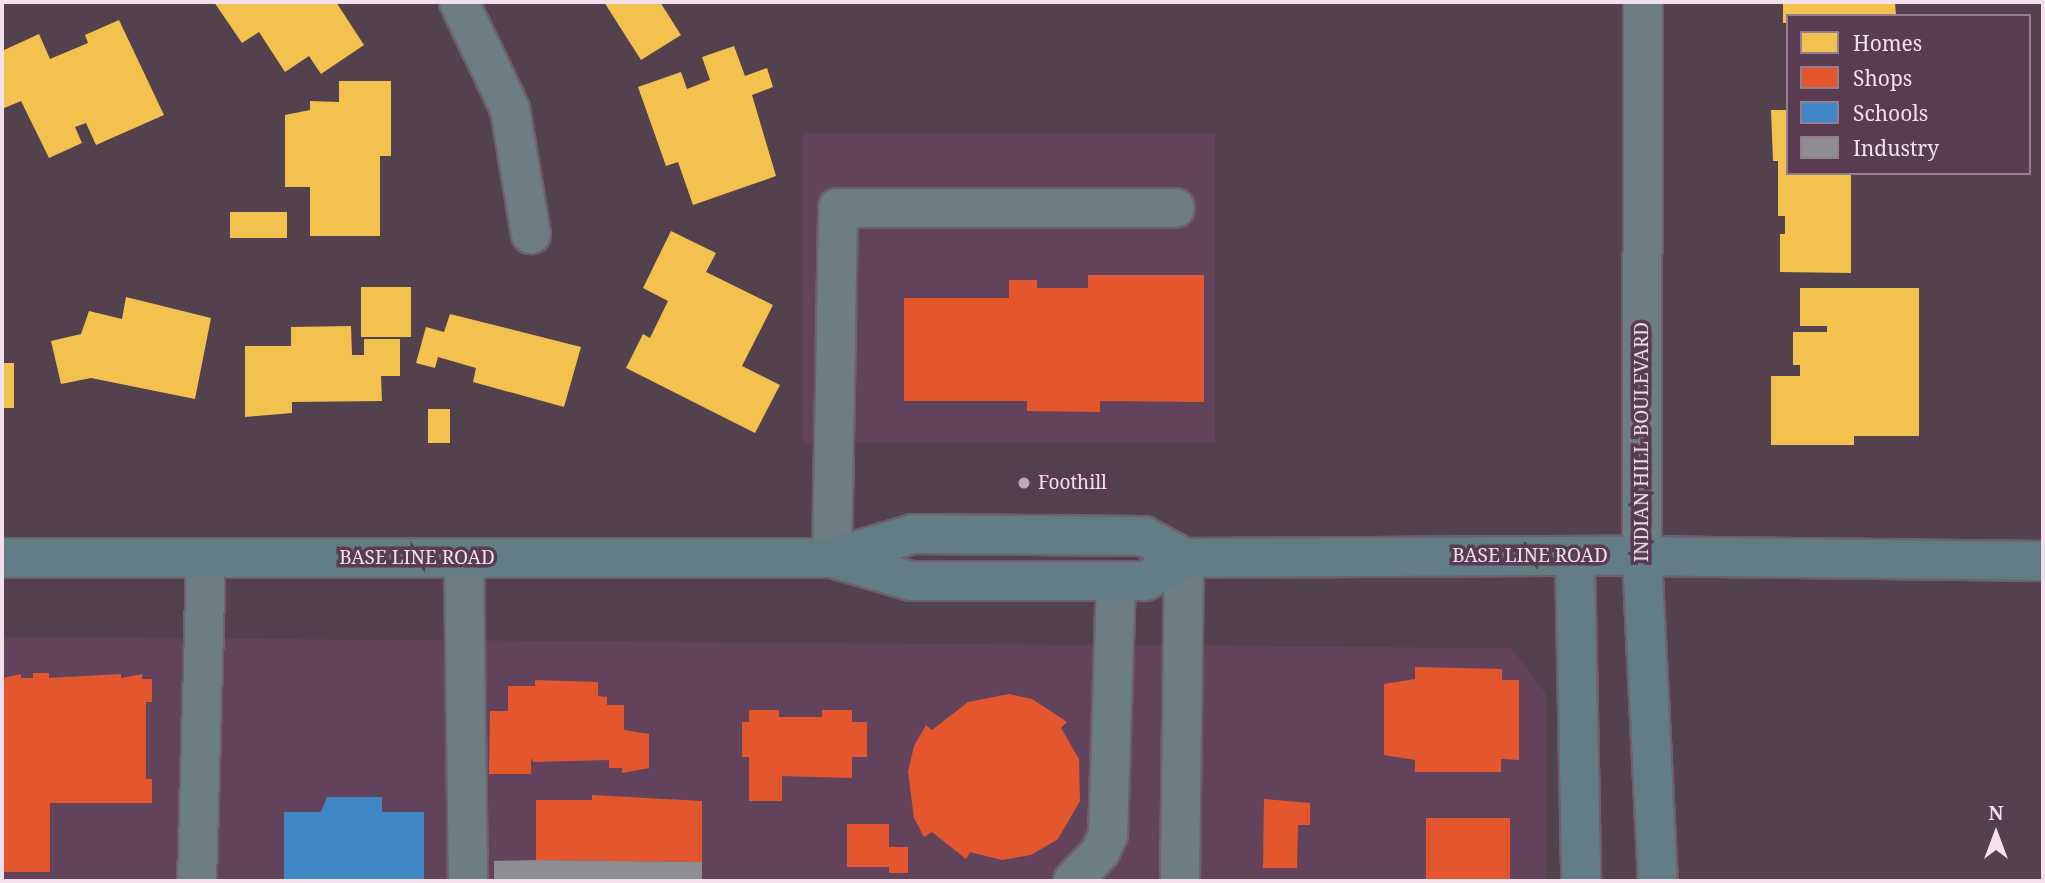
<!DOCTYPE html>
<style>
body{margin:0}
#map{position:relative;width:2045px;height:883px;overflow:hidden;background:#53424e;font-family:"Noto Serif",serif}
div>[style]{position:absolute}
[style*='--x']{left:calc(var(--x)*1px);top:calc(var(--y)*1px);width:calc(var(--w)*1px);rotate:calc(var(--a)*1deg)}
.built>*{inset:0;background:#63435b;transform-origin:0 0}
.homes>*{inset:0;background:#f2c14e;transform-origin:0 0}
.shops>*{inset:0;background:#e4572e;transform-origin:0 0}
.schools>*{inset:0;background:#3f88c5}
.industry>*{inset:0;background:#8d8d92}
.roads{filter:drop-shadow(2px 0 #6e606a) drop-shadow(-2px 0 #6e606a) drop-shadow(0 2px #6e606a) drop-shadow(0 -2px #6e606a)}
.minor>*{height:38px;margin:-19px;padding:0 19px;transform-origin:19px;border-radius:19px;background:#6d7d84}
.major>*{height:38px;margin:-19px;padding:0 19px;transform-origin:19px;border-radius:19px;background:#627d85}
.dots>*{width:19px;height:19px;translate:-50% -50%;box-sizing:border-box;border:4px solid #593c52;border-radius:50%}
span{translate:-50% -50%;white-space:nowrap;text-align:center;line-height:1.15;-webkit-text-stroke:7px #593c52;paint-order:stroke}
.street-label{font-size:19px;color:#f2e0ed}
.poi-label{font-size:19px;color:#f2e0ed}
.left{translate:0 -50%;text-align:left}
.frame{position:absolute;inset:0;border:4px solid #f2e0ed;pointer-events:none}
.legend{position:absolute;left:1786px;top:14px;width:245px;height:161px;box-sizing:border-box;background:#593c52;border:2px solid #967e90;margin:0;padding:9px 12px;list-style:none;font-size:21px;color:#f2e0ed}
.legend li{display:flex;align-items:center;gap:14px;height:35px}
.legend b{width:35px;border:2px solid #967e90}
.north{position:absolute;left:1961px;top:799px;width:70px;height:70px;-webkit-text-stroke:5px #593c52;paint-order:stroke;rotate:0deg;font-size:19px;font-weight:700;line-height:28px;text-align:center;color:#f2e0ed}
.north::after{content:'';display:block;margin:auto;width:24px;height:32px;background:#f2e0ed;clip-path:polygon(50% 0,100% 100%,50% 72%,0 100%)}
</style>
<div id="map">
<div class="built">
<i style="left:802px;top:133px;width:413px;height:310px"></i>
<i style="clip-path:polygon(2px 637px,1511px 648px,1546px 694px,1546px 881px,2px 881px)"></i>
</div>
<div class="homes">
<i style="clip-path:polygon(214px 2px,336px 2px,364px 45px,321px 74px,309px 56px,285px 72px,259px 32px,242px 43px)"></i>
<i style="clip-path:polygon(604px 2px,660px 2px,681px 35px,641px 60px)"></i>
<i style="clip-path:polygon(1783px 2px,1895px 2px,1896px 16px,1788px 16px,1788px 23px,1783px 23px)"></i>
<i style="clip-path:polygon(119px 20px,164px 115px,96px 145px,86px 123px,75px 127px,82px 143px,49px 158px,21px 101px,2px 109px,2px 51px,39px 34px,50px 59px,88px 43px,85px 35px)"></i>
<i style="clip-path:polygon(734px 46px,745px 76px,767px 68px,773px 87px,752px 95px,776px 176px,693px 205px,678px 162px,666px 166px,638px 87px,681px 72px,687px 89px,710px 80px,702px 57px)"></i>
<i style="clip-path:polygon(339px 81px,391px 81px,391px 156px,380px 156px,380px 236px,310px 236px,310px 187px,285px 187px,285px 115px,310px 110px,310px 101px,339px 102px)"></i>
<i style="clip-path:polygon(1771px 110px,1788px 110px,1788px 173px,1851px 173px,1851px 273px,1780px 272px,1780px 234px,1785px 234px,1785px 216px,1778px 216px,1778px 161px,1773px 161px)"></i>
<i style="left:230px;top:212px;width:57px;height:26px"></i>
<i style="clip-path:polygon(671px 231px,716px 253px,706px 272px,773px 305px,742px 366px,780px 385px,755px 433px,626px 368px,643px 334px,650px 338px,668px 301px,643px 288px)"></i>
<i style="left:411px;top:287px;width:50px;height:50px;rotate:90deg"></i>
<i style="clip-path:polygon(1800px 288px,1919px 288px,1919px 436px,1854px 436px,1854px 445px,1771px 445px,1771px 376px,1800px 376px,1800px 365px,1793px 365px,1793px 332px,1827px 332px,1827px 326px,1800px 326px)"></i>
<i style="clip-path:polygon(126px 297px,211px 318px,195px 399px,91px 378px,61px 384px,51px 341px,81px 334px,89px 311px,122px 319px)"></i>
<i style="clip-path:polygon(450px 314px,581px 347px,564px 407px,473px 382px,476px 368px,438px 357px,435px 368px,416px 363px,426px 327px,444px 332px)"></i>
<i style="clip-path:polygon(351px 326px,352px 355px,364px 355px,364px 339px,400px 339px,400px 376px,381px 376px,382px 401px,292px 402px,292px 413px,245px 417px,245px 346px,291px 346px,291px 327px)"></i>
<i style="left:2px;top:363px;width:12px;height:45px"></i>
<i style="left:428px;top:409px;width:22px;height:34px"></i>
</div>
<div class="shops">
<i style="clip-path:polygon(1088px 275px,1204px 275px,1204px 402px,1100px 401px,1100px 412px,1027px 411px,1027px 401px,904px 401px,904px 298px,1009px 298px,1009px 280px,1037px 280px,1037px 288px,1088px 288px)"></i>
<i style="clip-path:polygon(1415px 667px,1502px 669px,1502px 680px,1519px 680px,1519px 760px,1501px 759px,1501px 772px,1415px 772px,1415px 760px,1384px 755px,1384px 684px,1415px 679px)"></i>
<i style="clip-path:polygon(33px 673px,49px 673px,49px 678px,121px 674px,121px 678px,142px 674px,142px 679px,152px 679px,152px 702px,146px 702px,146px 779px,152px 779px,152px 803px,50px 803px,50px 872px,2px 872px,2px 678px,21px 674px,21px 678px,33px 678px)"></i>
<i style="clip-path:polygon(535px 680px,598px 682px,598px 696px,607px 697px,607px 705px,624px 705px,624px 730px,649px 734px,649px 768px,622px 773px,622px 768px,609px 768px,609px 760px,533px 762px,531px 758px,531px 774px,489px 774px,490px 711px,508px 711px,508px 686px,535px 686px)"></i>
<i style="clip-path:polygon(1009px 694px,1032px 699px,1067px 722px,1061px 728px,1079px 759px,1080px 801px,1058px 839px,1031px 855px,1002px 860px,970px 852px,966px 859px,932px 832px,924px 837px,914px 818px,908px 772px,914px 746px,926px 725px,932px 730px,968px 702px)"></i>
<i style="clip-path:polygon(749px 710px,779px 710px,779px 717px,822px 717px,822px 710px,852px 710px,852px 722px,867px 722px,867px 757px,852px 757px,852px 778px,782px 776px,782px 801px,749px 801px,749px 757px,742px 757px,742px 722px,749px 722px)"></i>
<i style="clip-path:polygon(592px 795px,702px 801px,702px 862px,536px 860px,536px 800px,592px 800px)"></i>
<i style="clip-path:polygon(1264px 799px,1310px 803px,1310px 825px,1298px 825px,1297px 868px,1263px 868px)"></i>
<i style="left:1426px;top:818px;width:84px;height:63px"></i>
<i style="clip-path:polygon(847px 824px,889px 824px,889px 847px,908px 847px,908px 873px,889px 873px,889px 867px,847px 867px)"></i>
</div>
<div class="schools">
<i style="clip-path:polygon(327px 797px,382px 797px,382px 812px,424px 812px,424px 881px,284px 881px,284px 812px,321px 812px)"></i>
</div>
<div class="industry">
<i style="clip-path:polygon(536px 860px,702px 862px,702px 881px,494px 881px,494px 861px)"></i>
</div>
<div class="roads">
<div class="minor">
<i style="--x:459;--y:2;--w:119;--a:64.5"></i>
<i style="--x:510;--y:109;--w:127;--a:80.5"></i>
<i style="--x:1642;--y:556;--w:554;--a:-89.9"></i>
<i style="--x:464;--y:558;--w:323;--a:89.3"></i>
<i style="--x:832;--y:558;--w:350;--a:-89"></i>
<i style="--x:838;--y:208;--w:337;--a:0"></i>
<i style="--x:197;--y:881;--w:323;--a:-88.4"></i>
<i style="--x:1073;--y:881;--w:40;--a:-47"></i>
<i style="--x:1100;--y:852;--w:19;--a:-65"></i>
<i style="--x:1108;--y:835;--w:254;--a:-88.2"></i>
<i style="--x:1180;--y:881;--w:323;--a:-89.3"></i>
</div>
<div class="major">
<i style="--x:1575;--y:556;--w:325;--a:88.9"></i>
<i style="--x:1642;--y:556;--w:325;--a:87.2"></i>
<i style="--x:2;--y:558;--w:830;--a:0"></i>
<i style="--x:832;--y:558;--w:84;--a:-16.5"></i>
<i style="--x:913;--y:534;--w:231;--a:0.5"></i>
<i style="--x:1144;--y:536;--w:46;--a:28.8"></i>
<i style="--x:1184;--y:558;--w:458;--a:-0.3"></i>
<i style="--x:1642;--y:556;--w:401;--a:0.7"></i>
<i style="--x:832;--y:558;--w:82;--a:16.2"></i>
<i style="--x:911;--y:581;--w:234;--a:0"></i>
<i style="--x:1145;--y:581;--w:45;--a:-30.5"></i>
</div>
</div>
<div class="dots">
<i style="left:1024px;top:483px;background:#baa9b5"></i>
</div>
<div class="street-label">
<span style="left:1642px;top:442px;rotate:-90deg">INDIAN HILL BOULEVARD</span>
<span style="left:1530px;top:556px">BASE LINE ROAD</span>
<span style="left:417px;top:558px">BASE LINE ROAD</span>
</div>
<div class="poi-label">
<span class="left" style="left:1038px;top:483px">Foothill</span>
</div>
<div class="frame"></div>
<ul class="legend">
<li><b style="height:19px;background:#f2c14e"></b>Homes</li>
<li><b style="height:19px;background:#e4572e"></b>Shops</li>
<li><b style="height:19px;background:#3f88c5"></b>Schools</li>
<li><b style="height:19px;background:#8d8d92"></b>Industry</li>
</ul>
<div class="north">N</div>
</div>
